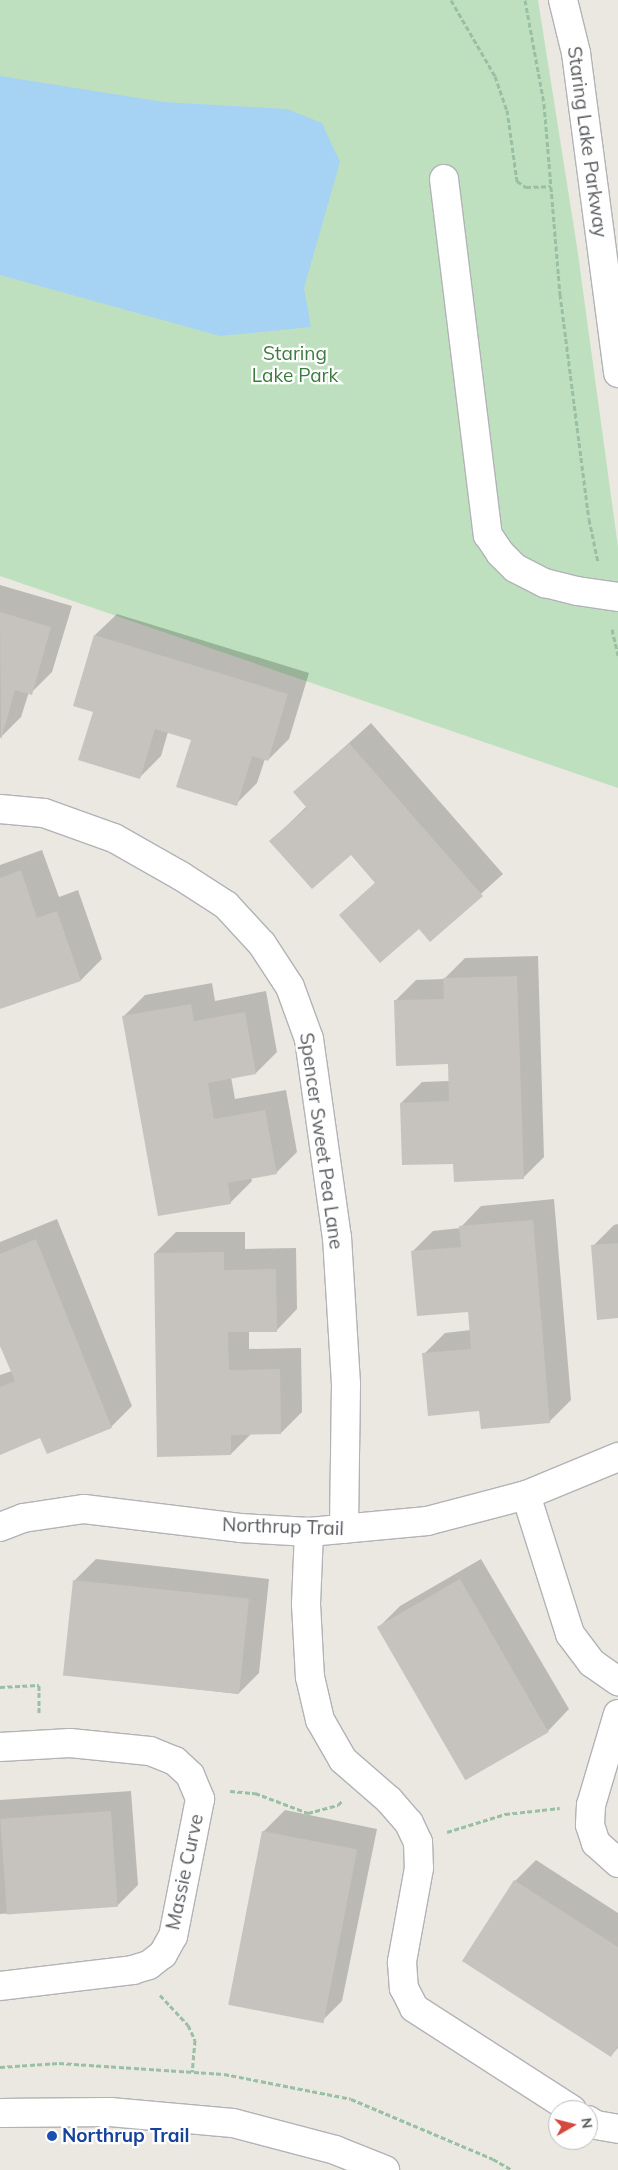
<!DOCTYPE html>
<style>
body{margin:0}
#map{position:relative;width:618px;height:2170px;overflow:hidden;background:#eae8e0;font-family:Mulish,sans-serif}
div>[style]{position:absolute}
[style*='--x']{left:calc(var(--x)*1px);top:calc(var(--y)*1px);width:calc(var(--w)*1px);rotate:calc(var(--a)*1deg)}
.green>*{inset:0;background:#bfe0bf}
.water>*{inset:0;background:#a6d2f4}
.shadow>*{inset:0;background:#0003}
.building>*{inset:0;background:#c6c3be;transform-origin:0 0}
.path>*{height:3px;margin-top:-1.5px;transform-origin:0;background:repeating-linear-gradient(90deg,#9ac0a4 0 5px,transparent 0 7.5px)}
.roads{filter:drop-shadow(1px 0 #b1b3b7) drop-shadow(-1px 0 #b1b3b7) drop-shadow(0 1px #b1b3b7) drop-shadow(0 -1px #b1b3b7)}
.minor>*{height:28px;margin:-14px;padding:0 14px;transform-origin:14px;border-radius:14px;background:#fff}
.dots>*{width:14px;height:14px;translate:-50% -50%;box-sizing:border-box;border:2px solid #fff;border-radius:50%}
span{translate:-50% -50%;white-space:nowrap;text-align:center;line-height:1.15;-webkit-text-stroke:4.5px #fff;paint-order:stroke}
.street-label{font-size:19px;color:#595c60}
.park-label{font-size:19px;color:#3c7b3f}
.transit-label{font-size:19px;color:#164399;font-weight:700}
.left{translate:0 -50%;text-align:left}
.north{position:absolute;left:548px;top:2100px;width:50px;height:50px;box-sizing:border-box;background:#fff;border:1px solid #bdbebf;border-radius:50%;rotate:82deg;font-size:14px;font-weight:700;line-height:20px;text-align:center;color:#595c60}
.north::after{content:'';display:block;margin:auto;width:18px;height:22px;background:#d4483d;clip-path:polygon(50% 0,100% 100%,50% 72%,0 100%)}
</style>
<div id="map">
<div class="green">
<i style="clip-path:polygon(0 0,538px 0,577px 247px,618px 547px,618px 788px,0 576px)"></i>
</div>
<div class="water">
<i style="clip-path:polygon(0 76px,164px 102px,287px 109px,322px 123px,340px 162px,304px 288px,311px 327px,220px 336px,0 275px)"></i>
</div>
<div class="shadow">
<i style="clip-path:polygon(0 585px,72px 606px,52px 672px,31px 693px,29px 692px,21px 717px,0 738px)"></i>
<i style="clip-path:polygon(117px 614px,309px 673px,289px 739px,268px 760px,265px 759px,257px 783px,236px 804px,192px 739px,168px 732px,161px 756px,140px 777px,95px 711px,74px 705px,95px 635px)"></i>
<i style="clip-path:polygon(371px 723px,503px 874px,430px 940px,419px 927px,340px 915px,376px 882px,351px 854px,271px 841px,307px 806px,295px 792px)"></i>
<i style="clip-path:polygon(42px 850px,59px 897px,78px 890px,102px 959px,81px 980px,0 1008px,0 865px)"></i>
<i style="clip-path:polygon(538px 956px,544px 1157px,523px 1178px,454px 1163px,401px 1103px,422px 1082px,449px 1081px,449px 1062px,395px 1001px,416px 980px,444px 979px,465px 958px)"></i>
<i style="clip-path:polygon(212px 983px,215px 1001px,266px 991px,277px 1052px,256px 1073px,231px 1077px,235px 1099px,286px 1090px,297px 1152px,276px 1173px,251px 1177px,252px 1181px,231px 1202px,159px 1215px,124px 1016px,145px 995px)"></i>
<i style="clip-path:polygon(554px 1199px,571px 1400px,550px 1421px,481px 1410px,424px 1354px,445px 1333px,471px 1330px,469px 1310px,412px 1252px,433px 1231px,460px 1228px,481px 1206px)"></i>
<i style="clip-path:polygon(57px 1219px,132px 1406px,111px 1427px,41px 1437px,0 1453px,0 1375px,12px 1371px,0 1345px,0 1242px)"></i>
<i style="clip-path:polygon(618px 1224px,618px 1317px,593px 1246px,614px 1225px)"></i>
<i style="clip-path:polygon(176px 1232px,245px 1232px,245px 1249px,296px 1248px,297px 1309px,276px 1331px,249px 1331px,249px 1349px,301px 1348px,302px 1412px,281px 1433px,252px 1433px,231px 1454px,155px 1253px)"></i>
<i style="clip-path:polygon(96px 1559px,269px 1579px,259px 1673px,238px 1694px,64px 1674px,75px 1580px)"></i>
<i style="clip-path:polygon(481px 1559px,569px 1709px,548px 1731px,466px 1778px,379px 1627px,400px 1606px)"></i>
<i style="clip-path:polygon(131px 1791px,138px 1885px,117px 1906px,0 1914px,0 1800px)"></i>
<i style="clip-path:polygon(285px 1810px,377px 1829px,342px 2001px,321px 2022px,229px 2003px,264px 1831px)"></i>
<i style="clip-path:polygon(536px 1860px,618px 1913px,618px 2048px,611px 2055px,515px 1881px)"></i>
</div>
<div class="building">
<i style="clip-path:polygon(0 612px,51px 627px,32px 695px,15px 690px,1px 740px)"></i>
<i style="clip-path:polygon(94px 635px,288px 694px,268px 761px,252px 756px,237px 806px,176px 787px,191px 740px,155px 729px,140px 779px,78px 760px,93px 712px,73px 706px)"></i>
<i style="clip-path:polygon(349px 743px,483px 896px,430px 942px,419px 929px,380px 963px,339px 915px,375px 883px,351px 855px,312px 889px,269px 841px,307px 808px,293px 792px)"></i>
<i style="clip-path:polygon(21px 870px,37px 918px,57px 911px,81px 981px,0 1009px,0 878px)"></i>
<i style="clip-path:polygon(517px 976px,524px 1179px,454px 1182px,453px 1164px,402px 1165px,400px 1103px,449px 1101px,448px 1064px,396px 1066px,394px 1000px,444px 999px,443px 978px)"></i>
<i style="clip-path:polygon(191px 1004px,194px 1021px,245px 1012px,256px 1074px,208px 1083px,214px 1119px,265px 1110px,277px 1174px,228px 1183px,231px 1204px,158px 1216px,122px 1016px)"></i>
<i style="clip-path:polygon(533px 1220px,550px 1423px,481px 1429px,479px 1411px,428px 1416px,422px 1353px,471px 1349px,468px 1312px,417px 1316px,411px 1251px,461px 1247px,459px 1226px)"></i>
<i style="clip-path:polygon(36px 1239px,112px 1428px,47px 1454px,40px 1438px,0 1455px,0 1387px,15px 1381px,0 1346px,0 1254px)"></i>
<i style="clip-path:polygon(618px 1243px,618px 1318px,597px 1320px,591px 1245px)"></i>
<i style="clip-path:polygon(224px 1252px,224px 1270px,276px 1269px,277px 1332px,228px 1332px,229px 1370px,280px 1369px,281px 1434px,231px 1435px,231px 1455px,157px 1457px,154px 1253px)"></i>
<i style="left:460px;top:1579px;width:177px;height:96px;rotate:60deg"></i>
<i style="left:73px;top:1580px;width:177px;height:96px;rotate:6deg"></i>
<i style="left:111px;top:1811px;width:96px;height:111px;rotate:86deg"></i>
<i style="left:262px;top:1831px;width:97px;height:177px;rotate:11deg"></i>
<i style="clip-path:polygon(514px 1880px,618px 1947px,618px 2046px,611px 2057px,462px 1961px)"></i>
</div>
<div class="path">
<i style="--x:451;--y:0;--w:88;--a:59.9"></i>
<i style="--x:495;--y:76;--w:36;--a:71"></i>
<i style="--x:507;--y:110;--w:72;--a:82"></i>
<i style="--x:517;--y:181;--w:11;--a:34"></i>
<i style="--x:526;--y:187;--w:25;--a:-2"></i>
<i style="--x:525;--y:0;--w:106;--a:79.6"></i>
<i style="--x:544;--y:104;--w:191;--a:85.2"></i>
<i style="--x:560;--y:294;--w:227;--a:82.7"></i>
<i style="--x:589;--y:519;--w:44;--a:78.2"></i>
<i style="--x:612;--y:629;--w:27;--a:77"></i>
<i style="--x:0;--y:1687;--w:39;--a:-3"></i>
<i style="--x:39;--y:1685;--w:29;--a:90"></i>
<i style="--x:230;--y:1791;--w:25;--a:5"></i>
<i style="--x:255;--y:1793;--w:57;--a:20.7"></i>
<i style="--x:308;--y:1813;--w:31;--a:-15"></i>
<i style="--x:338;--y:1805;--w:7;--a:-45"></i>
<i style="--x:447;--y:1832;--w:61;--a:-17.2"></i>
<i style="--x:505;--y:1814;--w:55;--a:-6.2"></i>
<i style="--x:160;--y:1995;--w:41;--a:47"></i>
<i style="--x:188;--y:2025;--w:17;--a:65"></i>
<i style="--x:195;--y:2040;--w:32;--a:95"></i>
<i style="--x:0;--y:2067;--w:59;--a:-3.9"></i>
<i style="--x:59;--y:2063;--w:165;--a:3.8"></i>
<i style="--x:224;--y:2074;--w:129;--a:11.1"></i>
<i style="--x:351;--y:2099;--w:154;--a:22.9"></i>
<i style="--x:493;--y:2159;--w:22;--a:30"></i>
</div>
<div class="roads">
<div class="minor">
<i style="--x:563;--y:0;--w:55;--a:76.2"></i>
<i style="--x:576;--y:53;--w:323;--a:82.5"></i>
<i style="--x:444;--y:179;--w:359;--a:83"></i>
<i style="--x:488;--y:535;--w:22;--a:56"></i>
<i style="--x:500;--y:553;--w:21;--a:45"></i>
<i style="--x:515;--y:568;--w:34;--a:27"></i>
<i style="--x:545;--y:583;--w:33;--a:14"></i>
<i style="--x:577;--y:591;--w:41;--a:8.3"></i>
<i style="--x:0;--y:809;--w:44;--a:5.2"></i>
<i style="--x:44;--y:813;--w:74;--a:19.7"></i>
<i style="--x:114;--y:838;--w:77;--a:29.6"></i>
<i style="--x:181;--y:876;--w:54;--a:32.8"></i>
<i style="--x:226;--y:905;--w:53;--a:47.3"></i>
<i style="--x:262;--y:944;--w:51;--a:56.9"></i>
<i style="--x:290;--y:987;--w:55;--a:69.9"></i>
<i style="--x:309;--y:1039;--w:200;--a:82"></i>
<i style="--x:337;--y:1237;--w:147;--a:86.5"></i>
<i style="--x:346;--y:1384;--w:145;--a:90.8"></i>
<i style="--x:526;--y:1495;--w:146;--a:72.4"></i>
<i style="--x:570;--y:1634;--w:36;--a:53"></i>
<i style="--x:592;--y:1663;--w:32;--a:35"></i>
<i style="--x:0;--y:1527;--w:25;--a:-21"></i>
<i style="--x:23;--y:1518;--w:62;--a:-8.4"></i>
<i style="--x:84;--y:1509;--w:157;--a:6.9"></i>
<i style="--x:240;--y:1528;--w:69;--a:3.3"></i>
<i style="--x:309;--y:1532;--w:119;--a:-5.3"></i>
<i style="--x:427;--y:1521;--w:102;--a:-14.7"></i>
<i style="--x:526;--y:1495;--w:100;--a:-22.4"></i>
<i style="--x:309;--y:1532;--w:72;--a:92.4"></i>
<i style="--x:306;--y:1604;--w:73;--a:86.9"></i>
<i style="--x:310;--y:1677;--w:44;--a:76.9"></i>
<i style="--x:320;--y:1720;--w:46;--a:60.1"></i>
<i style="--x:343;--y:1760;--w:61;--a:41"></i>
<i style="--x:389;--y:1800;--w:30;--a:49"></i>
<i style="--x:409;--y:1823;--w:21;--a:65"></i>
<i style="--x:418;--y:1842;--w:26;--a:88"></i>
<i style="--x:419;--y:1868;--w:96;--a:100.3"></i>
<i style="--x:402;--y:1962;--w:26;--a:86"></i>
<i style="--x:404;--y:1988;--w:22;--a:63"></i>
<i style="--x:414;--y:2008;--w:188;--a:32.8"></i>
<i style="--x:618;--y:1714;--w:95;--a:106.5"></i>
<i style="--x:591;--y:1805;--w:20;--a:93"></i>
<i style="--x:590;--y:1825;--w:19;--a:72"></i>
<i style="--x:596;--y:1843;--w:30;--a:42"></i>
<i style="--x:0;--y:1747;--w:70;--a:-3.3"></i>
<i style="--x:70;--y:1743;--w:80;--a:5.7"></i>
<i style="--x:150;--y:1751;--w:27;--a:22"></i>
<i style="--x:175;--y:1761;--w:21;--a:43"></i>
<i style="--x:190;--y:1775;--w:26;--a:67"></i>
<i style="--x:200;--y:1799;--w:140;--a:101.1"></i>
<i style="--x:173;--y:1936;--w:21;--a:119"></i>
<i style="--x:163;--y:1954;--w:18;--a:142"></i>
<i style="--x:149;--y:1965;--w:17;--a:163"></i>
<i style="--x:133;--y:1970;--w:134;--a:173.1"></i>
<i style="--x:0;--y:2113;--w:110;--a:-0.5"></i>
<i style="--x:110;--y:2112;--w:123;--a:5.1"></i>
<i style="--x:233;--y:2123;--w:106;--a:14.8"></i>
<i style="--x:335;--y:2150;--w:54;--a:21.8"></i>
<i style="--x:588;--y:2120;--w:9;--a:32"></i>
<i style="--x:596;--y:2125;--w:22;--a:10"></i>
</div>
</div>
<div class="dots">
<i style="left:52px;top:2136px;background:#1a4fb4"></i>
</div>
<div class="street-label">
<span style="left:587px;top:142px;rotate:82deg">Staring Lake Parkway</span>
<span style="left:321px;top:1141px;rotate:82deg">Spencer Sweet Pea Lane</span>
<span style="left:283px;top:1527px;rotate:2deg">Northrup Trail</span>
<span style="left:185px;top:1872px;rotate:-78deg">Massie Curve</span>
</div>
<div class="park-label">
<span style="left:295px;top:365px">Staring<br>Lake Park</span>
</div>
<div class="transit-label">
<span class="left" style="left:62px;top:2136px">Northrup Trail</span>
</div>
<div class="north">N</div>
</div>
